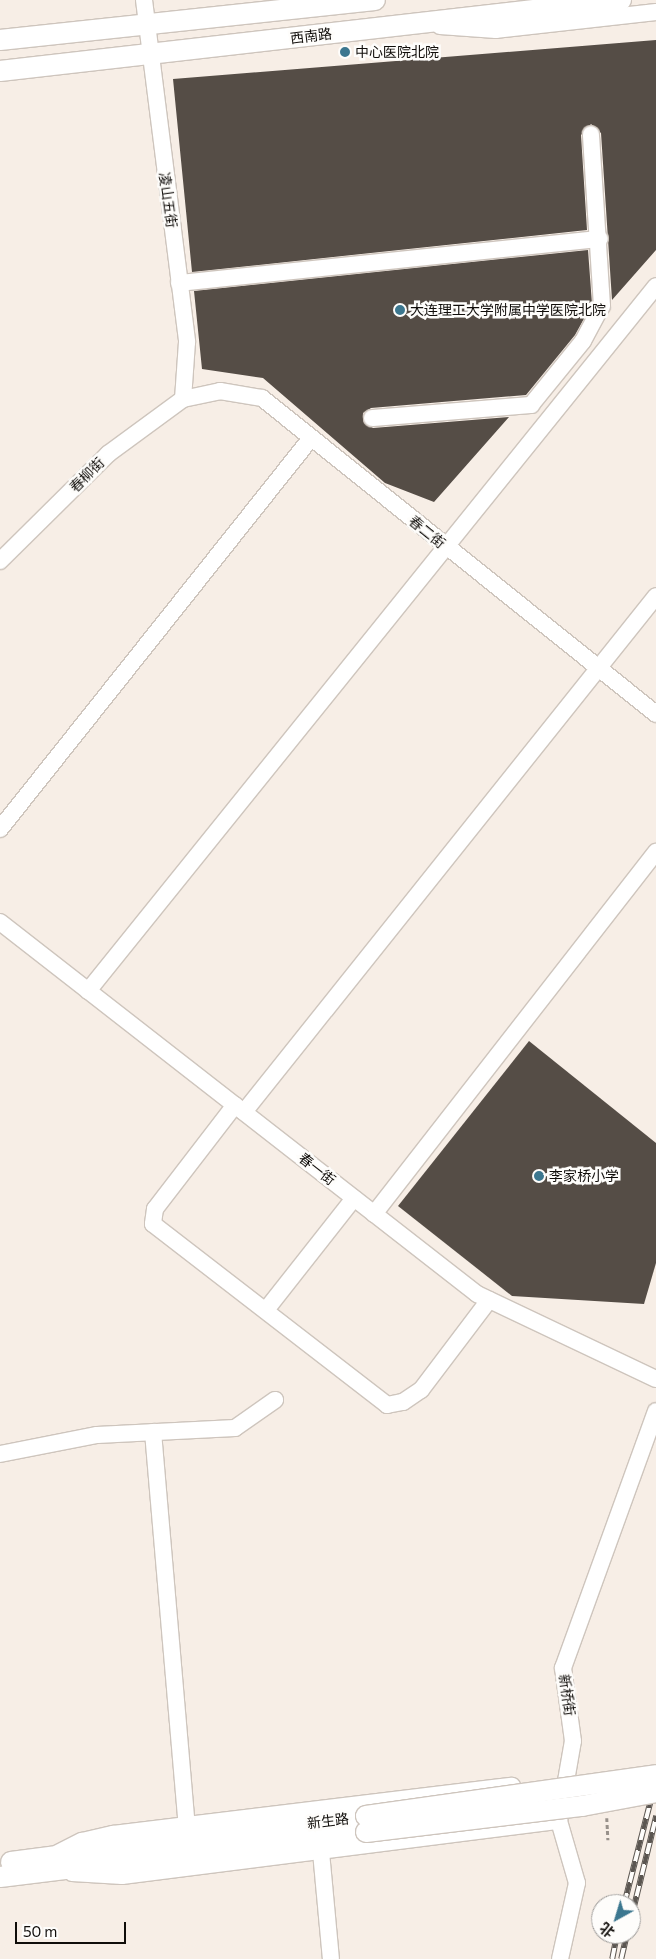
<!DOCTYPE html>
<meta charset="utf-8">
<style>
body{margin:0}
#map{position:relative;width:656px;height:1959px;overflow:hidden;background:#f7eee6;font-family:Commissioner,"Noto Sans SC",sans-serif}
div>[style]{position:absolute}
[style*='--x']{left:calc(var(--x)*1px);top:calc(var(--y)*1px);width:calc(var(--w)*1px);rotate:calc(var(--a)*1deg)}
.building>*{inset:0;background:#554d46}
.path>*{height:2.5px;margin-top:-1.25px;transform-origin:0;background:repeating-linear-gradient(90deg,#97908a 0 4px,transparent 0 6.5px)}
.roads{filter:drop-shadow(1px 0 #cec5bd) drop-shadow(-1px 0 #cec5bd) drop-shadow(0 1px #cec5bd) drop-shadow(0 -1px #cec5bd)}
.minor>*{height:16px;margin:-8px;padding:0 8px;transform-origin:8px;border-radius:8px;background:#fff}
.major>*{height:20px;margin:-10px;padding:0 10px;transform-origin:10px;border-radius:10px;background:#fff}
.rail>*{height:5.5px;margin-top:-2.75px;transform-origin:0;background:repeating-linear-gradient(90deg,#fefdfb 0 11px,#5b5651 0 22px);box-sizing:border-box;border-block:1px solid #5b5651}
.bridges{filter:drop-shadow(1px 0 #cec5bd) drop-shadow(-1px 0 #cec5bd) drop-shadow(0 1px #cec5bd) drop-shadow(0 -1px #cec5bd)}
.major-bridge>*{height:20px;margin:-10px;padding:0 10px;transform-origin:10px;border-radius:10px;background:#fff}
.dots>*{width:14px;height:14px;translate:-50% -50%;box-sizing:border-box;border:2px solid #fefdfb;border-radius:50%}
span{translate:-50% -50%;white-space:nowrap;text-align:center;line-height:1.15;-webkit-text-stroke:5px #fefdfb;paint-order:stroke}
.street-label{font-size:14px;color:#100d0a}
.poi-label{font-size:14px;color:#100d0a}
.left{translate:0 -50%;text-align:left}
.north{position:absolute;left:591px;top:1894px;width:50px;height:50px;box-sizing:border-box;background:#fefdfb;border:1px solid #9f9d9b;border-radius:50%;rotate:219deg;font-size:14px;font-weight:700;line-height:20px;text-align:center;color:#100d0a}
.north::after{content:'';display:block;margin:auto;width:18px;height:22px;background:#3c778f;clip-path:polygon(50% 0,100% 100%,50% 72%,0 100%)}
.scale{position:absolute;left:15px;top:1922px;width:111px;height:22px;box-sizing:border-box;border:2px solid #100d0a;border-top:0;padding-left:6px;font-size:15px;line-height:18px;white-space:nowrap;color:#100d0a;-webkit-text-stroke:4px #fefdfb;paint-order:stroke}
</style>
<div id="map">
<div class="building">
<i style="clip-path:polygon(656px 40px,656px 250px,612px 300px,601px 133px,591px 124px,581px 135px,587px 230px,192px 272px,173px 79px)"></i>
<i style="clip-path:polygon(588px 250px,592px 304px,575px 335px,526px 395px,371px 408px,363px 413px,364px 423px,373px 428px,509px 417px,434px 502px,385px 483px,263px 378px,202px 369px,194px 291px)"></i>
<i style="clip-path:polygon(529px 1041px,656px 1143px,656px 1263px,644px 1304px,512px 1296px,398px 1206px)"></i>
</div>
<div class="path">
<i style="--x:607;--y:1818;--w:22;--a:87"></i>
</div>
<div class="roads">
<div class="minor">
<i style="--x:144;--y:0;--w:345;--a:82.8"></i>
<i style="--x:187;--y:342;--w:57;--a:94"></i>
<i style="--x:440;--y:26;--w:56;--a:4.1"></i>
<i style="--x:496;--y:30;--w:161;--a:-6.4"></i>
<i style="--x:179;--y:283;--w:423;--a:-6"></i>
<i style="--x:372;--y:418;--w:160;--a:-4.7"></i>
<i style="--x:531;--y:405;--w:82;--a:-50.9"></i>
<i style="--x:583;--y:341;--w:40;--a:-62"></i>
<i style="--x:602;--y:306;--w:172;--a:-93.7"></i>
<i style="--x:0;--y:561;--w:152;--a:-44.7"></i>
<i style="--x:108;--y:454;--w:93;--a:-36.3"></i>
<i style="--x:183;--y:399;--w:38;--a:-12"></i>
<i style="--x:220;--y:391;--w:43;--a:9.5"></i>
<i style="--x:262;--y:398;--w:505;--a:38.73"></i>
<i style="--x:0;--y:829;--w:500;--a:-51.5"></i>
<i style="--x:0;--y:922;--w:605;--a:37.95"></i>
<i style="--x:477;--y:1294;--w:198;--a:25.4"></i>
<i style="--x:88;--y:991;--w:905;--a:-51.14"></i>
<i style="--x:235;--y:1105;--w:131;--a:127.6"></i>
<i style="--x:155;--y:1209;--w:15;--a:98"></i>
<i style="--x:153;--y:1224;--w:296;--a:37.7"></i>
<i style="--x:387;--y:1405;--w:16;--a:-11"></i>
<i style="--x:403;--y:1402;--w:22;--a:-34"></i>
<i style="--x:421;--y:1390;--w:113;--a:-52.9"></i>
<i style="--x:244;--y:1112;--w:660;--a:-51.39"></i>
<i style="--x:374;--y:1214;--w:459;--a:-52.1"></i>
<i style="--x:266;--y:1310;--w:142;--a:-51.8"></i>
<i style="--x:153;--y:1432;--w:394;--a:85.1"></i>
<i style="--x:0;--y:1454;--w:99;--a:-11.1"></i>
<i style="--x:97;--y:1435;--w:138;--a:-2.9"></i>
<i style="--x:235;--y:1428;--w:49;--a:-35"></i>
<i style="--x:321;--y:1852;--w:107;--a:84.7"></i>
<i style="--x:58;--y:1853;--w:27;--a:-27"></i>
<i style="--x:82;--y:1841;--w:32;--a:-13"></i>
<i style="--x:113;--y:1834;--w:402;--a:-6.9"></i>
<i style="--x:72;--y:1873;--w:50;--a:3.4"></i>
<i style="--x:122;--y:1876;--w:440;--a:-7.2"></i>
<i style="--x:560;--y:1959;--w:78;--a:-77.4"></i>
<i style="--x:577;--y:1883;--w:65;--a:-106.2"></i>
<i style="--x:559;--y:1821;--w:81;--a:-80.1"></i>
<i style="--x:573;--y:1741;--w:74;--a:-97.8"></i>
<i style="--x:563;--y:1668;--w:273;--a:-70.1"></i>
</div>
<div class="major">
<i style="--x:0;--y:40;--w:377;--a:-6.1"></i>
<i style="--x:0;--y:71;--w:625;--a:-6.52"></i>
<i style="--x:11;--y:1862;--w:358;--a:-7.4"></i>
<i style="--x:0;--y:1877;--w:369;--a:-7"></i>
</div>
</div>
<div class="rail">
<i style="--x:624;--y:1904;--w:129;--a:-75.6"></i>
<i style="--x:631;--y:1918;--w:105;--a:-76.2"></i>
<i style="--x:612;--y:1959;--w:25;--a:-79"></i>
<i style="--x:621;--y:1959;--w:26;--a:-77"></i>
</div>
<div class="bridges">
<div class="major-bridge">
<i style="--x:366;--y:1816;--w:293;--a:-8"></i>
<i style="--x:366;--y:1832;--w:218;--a:-6.9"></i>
<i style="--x:582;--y:1806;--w:75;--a:-10.7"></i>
</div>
</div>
<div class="dots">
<i style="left:345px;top:52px;background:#3c778f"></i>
<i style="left:400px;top:310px;background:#3c778f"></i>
<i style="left:539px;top:1176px;background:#3c778f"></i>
</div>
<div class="street-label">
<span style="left:311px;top:36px;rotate:-7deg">西南路</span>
<span style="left:168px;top:200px;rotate:82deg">凌山五街</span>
<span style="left:87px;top:475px;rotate:-45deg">春柳街</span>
<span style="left:427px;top:532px;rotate:39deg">春二街</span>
<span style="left:317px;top:1169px;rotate:38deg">春一街</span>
<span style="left:567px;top:1695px;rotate:82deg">新桥街</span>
<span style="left:328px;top:1821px;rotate:-7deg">新生路</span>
</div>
<div class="poi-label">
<span class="left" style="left:355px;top:52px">中心医院北院</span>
<span class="left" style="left:410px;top:310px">大连理工大学附属中学医院北院</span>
<span class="left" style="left:549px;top:1176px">李家桥小学</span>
</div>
<div class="north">北</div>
<div class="scale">50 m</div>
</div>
